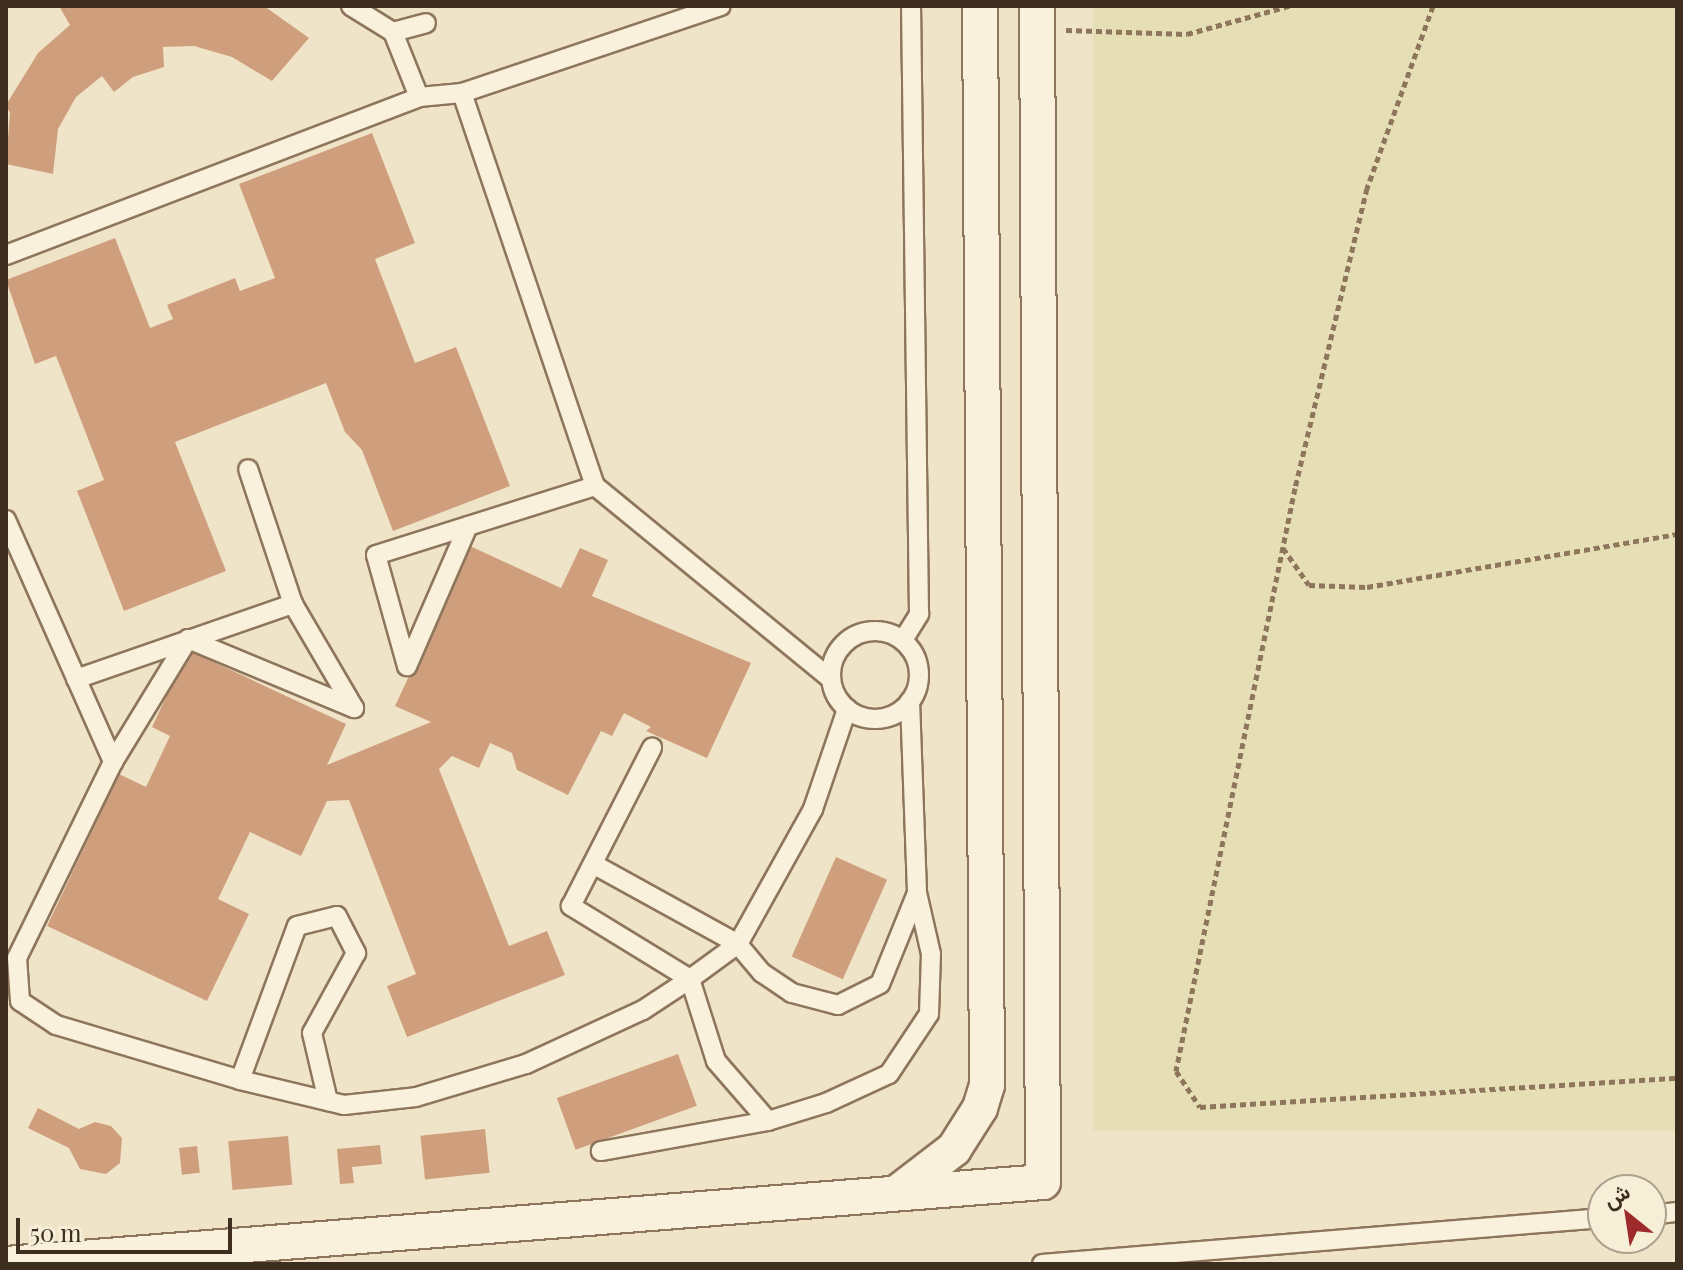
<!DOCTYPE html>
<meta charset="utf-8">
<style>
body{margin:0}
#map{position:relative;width:1683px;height:1270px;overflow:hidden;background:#f0e4c8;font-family:"Playfair Display",Vazirmatn,serif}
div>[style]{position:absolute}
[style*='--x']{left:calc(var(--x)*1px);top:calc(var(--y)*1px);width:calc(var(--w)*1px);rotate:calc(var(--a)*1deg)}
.farmland>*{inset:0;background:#e6deb5;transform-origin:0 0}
.building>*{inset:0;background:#cf9f7d;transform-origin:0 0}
.path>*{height:5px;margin-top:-2.5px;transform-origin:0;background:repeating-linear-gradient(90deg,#8d765c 0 6px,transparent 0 10px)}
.roads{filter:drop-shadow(2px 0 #8d765c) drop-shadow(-2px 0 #8d765c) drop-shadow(0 2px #8d765c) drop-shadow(0 -2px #8d765c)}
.service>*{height:18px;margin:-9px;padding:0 9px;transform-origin:9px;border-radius:9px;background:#faf1dc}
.service>.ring{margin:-9px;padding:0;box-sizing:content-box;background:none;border:18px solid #faf1dc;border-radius:50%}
.minor>*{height:34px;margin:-17px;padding:0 17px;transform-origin:17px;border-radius:17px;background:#faf1dc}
span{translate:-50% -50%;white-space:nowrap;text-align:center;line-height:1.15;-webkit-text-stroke:6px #f7eed8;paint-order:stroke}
.frame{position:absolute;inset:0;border:8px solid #3d2e20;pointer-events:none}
.north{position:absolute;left:1587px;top:1174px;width:80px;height:80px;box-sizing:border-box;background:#f7eed8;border:2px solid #ada18e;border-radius:50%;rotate:330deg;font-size:22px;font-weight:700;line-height:32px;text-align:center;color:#3d2e20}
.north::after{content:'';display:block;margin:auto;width:28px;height:36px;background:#9e2a2b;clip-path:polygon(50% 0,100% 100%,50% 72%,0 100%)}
.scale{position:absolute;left:16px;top:1218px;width:216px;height:36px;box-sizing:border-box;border:4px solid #3d2e20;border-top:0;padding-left:10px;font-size:24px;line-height:28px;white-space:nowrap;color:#3d2e20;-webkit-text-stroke:6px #f7eed8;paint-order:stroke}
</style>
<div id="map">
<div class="farmland">
<i style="left:1093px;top:6px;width:584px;height:1125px"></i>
</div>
<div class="building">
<i style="clip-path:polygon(59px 6px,264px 6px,309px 38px,272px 81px,232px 57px,194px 46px,163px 47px,164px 67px,133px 77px,114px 92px,102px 76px,76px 97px,58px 129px,53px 174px,6px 164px,10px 113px,6px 105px,38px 53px,70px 25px)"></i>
<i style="clip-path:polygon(372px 133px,415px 243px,375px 259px,415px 363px,456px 347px,510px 486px,393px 531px,362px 450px,345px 432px,326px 383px,175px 442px,226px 571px,124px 611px,77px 491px,104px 480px,56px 356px,35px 364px,6px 280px,115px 238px,150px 328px,173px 319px,167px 305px,235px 278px,240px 291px,275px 278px,239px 184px)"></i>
<i style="clip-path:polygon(470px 546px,561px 588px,580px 548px,608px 560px,592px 596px,751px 663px,707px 758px,646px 731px,651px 727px,624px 713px,612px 736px,601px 731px,568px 795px,517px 770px,512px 753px,490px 743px,479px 768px,452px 756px,439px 769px,509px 946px,547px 931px,565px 975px,407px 1037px,387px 986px,416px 974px,349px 800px,327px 801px,301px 856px,250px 832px,218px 899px,249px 914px,207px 1001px,47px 926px,119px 774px,146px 787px,170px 736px,152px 727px,188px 650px,346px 724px,327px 765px,431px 722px,395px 706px)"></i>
<i style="left:836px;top:857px;width:56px;height:109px;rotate:24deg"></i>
<i style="left:678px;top:1054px;width:55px;height:129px;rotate:70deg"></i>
<i style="clip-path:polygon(38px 1108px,79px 1129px,95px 1122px,111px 1126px,122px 1138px,120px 1163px,106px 1174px,80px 1169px,69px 1148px,28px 1128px)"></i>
<i style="left:485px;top:1129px;width:44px;height:65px;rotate:84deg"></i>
<i style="left:288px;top:1136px;width:49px;height:60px;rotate:85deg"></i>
<i style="clip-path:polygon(380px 1145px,382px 1164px,352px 1167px,354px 1183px,340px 1184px,337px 1149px)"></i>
<i style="left:197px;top:1146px;width:27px;height:18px;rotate:84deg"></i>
</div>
<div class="path">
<i style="--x:1433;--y:6;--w:194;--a:109.9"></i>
<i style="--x:1367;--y:188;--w:309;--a:103.5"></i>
<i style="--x:1295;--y:488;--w:595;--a:101.54"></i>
<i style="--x:1176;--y:1071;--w:43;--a:56.3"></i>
<i style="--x:1200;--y:1107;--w:478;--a:-3.5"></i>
<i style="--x:1066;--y:30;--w:121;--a:1.9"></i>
<i style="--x:1187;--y:34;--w:106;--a:-15.4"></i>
<i style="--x:1283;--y:548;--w:45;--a:54.9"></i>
<i style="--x:1309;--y:585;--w:58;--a:2"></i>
<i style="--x:1367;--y:587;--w:314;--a:-9.7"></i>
</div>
<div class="roads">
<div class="service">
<i style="--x:351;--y:6;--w:49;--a:31.8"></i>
<i style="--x:393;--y:32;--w:70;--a:68.2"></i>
<i style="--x:393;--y:32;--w:34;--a:-15"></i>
<i style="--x:462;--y:93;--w:273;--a:-18.6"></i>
<i style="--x:6;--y:255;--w:442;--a:-20.9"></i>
<i style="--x:419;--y:97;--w:43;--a:-5.3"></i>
<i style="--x:462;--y:93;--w:415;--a:71.3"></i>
<i style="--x:595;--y:486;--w:305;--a:39.3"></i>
<i style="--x:6;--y:520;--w:265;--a:66.1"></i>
<i style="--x:113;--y:762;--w:218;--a:116.1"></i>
<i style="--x:17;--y:958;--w:43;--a:86"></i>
<i style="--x:20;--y:1001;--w:43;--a:33.7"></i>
<i style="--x:56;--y:1025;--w:192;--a:16.6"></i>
<i style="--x:240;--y:1080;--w:164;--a:-69.7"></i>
<i style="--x:297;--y:926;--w:41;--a:-14"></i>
<i style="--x:337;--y:916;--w:42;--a:62.8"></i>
<i style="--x:356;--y:953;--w:91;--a:118.8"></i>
<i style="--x:312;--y:1033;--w:70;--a:76.8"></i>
<i style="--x:468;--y:526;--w:153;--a:113.5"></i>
<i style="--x:407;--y:666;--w:115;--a:-105.6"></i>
<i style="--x:376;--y:555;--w:230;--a:-17.5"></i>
<i class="ring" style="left:831px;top:631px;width:70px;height:70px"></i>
<i style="--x:188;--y:639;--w:180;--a:22.6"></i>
<i style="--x:354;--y:708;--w:121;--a:-120.4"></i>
<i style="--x:903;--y:640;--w:31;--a:-58"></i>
<i style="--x:919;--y:614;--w:608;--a:-90.75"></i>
<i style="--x:76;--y:679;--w:230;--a:-19.1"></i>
<i style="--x:293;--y:604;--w:142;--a:-108.4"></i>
<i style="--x:910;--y:701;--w:192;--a:87.9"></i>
<i style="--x:113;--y:762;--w:144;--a:-58.6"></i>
<i style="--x:593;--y:864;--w:166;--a:28.9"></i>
<i style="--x:738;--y:944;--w:59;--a:143.9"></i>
<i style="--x:690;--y:979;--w:86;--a:72.4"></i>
<i style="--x:716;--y:1061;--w:79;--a:49.1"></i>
<i style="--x:768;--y:1121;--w:170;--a:169.8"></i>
<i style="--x:240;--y:1080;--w:107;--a:13.5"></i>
<i style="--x:344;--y:1105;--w:72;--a:-6.3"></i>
<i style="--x:416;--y:1097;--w:115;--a:-16.7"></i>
<i style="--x:526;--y:1064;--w:129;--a:-24.8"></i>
<i style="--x:643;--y:1010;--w:56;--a:-33.4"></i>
<i style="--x:690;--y:979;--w:140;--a:-148.5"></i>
<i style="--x:571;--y:906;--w:178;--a:-62.9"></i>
<i style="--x:768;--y:1121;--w:61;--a:-17.2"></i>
<i style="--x:826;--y:1103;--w:69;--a:-24.7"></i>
<i style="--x:889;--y:1074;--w:72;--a:-56.3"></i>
<i style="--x:929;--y:1014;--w:60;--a:-88.1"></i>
<i style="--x:931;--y:954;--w:63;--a:-102.9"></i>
<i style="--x:917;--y:893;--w:98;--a:112.1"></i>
<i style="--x:880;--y:984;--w:47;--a:153.4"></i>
<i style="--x:838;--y:1005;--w:48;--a:-165.4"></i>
<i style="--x:792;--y:993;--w:36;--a:-146"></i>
<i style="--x:762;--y:973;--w:38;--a:-130"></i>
<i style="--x:738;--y:944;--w:154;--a:-60.9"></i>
<i style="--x:813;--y:809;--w:106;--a:-71.2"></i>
<i style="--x:1651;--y:1215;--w:26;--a:-7"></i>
<i style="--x:1042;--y:1264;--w:563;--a:-4.69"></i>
</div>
<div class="minor">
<i style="--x:898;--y:1192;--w:71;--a:-37.5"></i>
<i style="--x:954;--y:1149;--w:49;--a:-57.6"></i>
<i style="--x:980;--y:1108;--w:24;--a:-73"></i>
<i style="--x:987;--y:1085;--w:1079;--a:-90.37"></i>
<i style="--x:6;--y:1264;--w:1040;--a:-4.52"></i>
<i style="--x:1043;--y:1182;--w:1176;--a:-90.29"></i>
</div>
</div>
<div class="frame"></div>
<div class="north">ش</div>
<div class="scale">50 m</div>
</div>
